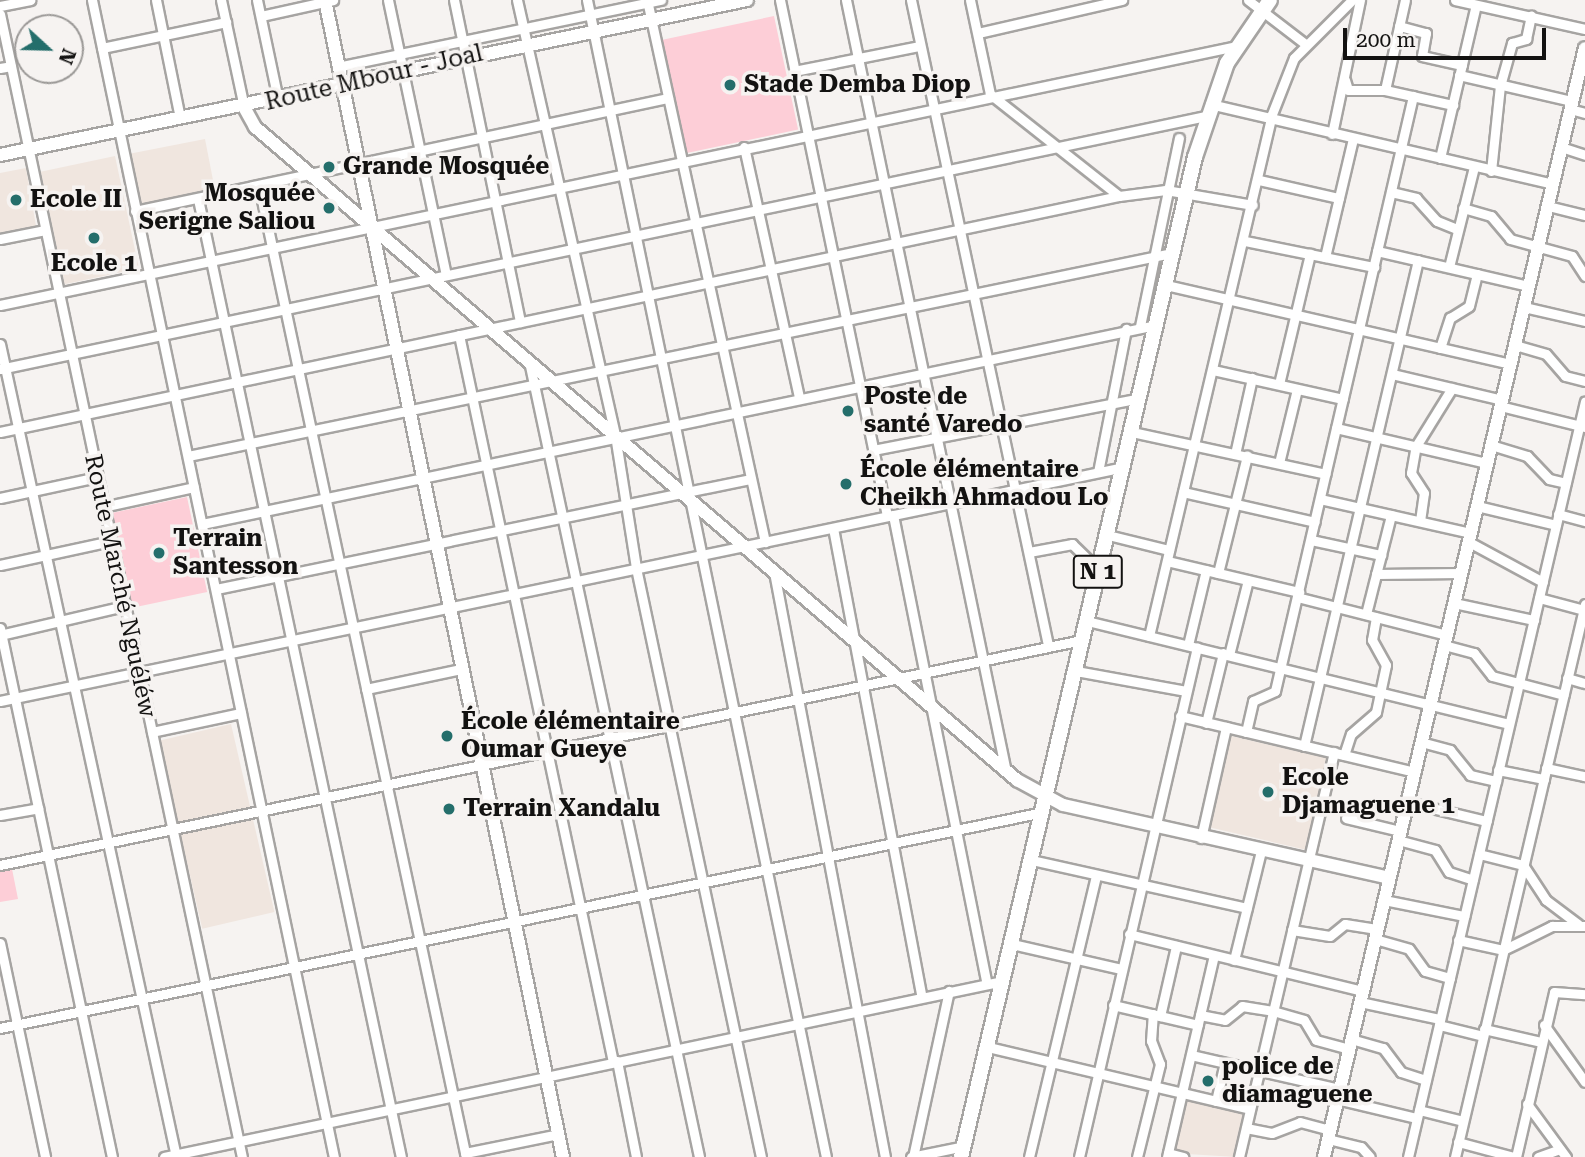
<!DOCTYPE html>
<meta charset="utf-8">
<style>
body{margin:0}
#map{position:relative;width:1585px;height:1157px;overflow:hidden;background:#f6f3f1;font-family:"Roboto Serif",serif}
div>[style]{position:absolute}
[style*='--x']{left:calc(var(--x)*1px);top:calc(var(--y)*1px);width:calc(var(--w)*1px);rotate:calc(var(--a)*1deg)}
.built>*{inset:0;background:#f0e6df;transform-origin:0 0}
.green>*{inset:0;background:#fdced7;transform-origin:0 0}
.roads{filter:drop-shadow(2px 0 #a6a4a2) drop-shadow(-2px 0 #a6a4a2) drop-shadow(0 2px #a6a4a2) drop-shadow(0 -2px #a6a4a2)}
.minor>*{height:9px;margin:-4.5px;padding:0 4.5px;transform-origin:4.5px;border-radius:4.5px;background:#fff}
.major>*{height:12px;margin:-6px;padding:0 6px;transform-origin:6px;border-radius:6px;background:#fff}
.highway>*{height:14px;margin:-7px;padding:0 7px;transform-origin:7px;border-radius:7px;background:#fff}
.dots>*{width:19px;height:19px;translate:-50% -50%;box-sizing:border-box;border:4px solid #f6f3f1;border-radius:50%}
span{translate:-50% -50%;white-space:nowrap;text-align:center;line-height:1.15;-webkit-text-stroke:7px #f6f3f1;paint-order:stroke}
.shield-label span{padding:2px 5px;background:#f6f3f1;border:2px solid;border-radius:5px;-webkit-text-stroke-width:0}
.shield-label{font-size:23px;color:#131211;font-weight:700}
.street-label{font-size:24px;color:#131211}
.poi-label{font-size:24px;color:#131211;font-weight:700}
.left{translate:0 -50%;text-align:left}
.right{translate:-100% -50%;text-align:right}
.north{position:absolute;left:14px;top:14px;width:70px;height:70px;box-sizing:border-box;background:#f6f3f1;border:2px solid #9b9997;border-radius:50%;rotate:112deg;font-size:19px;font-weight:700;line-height:28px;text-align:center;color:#131211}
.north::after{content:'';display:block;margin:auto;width:24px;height:32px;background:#246e6b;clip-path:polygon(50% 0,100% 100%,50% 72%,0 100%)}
.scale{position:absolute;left:1343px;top:28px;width:203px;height:32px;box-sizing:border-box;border:4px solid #131211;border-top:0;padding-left:9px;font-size:21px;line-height:24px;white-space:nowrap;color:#131211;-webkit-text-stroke:5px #f6f3f1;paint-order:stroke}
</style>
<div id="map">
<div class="built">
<i style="left:205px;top:139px;width:52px;height:78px;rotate:79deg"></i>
<i style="left:115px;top:156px;width:115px;height:76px;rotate:78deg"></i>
<i style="clip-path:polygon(26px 168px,36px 226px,0 233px,0 173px)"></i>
<i style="left:231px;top:724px;width:193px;height:74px;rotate:77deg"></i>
<i style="left:1227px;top:735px;width:107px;height:94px;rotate:13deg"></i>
<i style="clip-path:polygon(1185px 1100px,1244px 1114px,1236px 1157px,1171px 1153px)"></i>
</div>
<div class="green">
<i style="left:774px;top:16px;width:116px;height:115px;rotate:78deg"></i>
<i style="left:187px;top:497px;width:97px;height:79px;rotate:78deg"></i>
<i style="clip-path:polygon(12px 869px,18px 899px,0 902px,0 872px)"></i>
</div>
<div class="roads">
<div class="minor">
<i style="--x:92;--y:0;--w:1182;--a:78.19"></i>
<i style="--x:156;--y:0;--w:120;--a:78.5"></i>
<i style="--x:221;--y:0;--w:109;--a:77.9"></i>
<i style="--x:257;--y:0;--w:102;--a:78.1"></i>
<i style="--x:388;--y:0;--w:281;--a:78.1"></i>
<i style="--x:454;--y:0;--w:329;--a:78.4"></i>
<i style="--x:517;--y:0;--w:446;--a:77.3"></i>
<i style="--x:615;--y:435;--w:135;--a:81"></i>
<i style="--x:636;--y:568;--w:602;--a:78.02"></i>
<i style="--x:587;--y:0;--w:1181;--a:78.33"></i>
<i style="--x:647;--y:0;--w:555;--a:77.72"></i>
<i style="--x:780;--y:0;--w:527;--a:78.28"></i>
<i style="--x:846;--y:0;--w:788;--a:78.29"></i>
<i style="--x:911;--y:0;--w:659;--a:78.01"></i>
<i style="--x:970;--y:0;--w:96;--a:78"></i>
<i style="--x:990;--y:94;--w:164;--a:38.3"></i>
<i style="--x:1248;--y:0;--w:71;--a:37.5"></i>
<i style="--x:1455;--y:0;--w:133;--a:12.6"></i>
<i style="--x:0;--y:6;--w:31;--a:-11"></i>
<i style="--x:0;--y:14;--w:1168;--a:78.05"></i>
<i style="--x:261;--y:16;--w:74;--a:-12.5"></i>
<i style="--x:1399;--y:26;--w:28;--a:15"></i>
<i style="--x:1426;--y:33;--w:23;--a:100"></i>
<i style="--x:1422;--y:56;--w:41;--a:12.7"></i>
<i style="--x:978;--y:33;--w:148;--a:-12.9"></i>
<i style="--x:102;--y:48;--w:127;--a:-11.8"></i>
<i style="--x:337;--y:67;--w:331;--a:-11.7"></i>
<i style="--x:0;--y:68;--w:11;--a:-10"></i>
<i style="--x:794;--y:71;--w:127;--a:-11.3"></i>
<i style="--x:1459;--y:75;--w:116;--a:13"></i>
<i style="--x:1345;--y:80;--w:10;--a:73"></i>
<i style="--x:1348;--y:90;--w:37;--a:0"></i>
<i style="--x:1385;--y:90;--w:70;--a:12.4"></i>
<i style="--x:1385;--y:90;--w:92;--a:-77.5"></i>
<i style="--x:1210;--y:104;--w:352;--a:13.1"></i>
<i style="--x:1570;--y:109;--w:16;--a:15"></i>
<i style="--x:1332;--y:134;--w:137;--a:-78.2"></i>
<i style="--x:744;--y:147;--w:257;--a:77.6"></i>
<i style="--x:1561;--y:147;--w:25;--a:18"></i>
<i style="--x:1440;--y:158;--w:157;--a:-76.8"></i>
<i style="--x:1491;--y:171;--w:85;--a:-84"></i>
<i style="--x:1500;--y:86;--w:45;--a:-74.4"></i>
<i style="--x:1512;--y:43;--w:15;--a:-16"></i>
<i style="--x:1526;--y:39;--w:24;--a:-78"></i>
<i style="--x:1259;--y:180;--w:82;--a:12.7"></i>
<i style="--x:259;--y:186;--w:993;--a:77.97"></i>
<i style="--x:1391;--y:192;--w:26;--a:13"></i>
<i style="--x:1416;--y:198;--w:31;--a:48"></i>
<i style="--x:1437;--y:221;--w:22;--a:22"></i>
<i style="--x:198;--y:199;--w:979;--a:78.04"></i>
<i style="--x:1548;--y:206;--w:38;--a:14"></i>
<i style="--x:1463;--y:208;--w:29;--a:16"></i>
<i style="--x:1491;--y:216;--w:30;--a:50"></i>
<i style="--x:1510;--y:239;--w:64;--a:15.3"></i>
<i style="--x:1572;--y:256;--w:24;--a:57"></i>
<i style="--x:135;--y:211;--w:545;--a:-11.97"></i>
<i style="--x:0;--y:239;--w:46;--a:-11.3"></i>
<i style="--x:1245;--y:241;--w:132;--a:11.4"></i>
<i style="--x:1377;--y:251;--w:156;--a:13"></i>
<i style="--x:1325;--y:257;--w:121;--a:-76.7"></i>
<i style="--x:1449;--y:267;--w:103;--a:-76"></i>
<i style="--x:1166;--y:285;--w:353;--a:12.9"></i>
<i style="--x:0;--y:305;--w:1264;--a:-11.83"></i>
<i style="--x:1524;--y:307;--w:63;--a:12.9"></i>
<i style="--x:1140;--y:326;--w:192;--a:-78.3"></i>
<i style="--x:459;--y:335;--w:743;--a:78.04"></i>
<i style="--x:0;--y:344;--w:832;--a:77.78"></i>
<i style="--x:1515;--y:345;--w:32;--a:16"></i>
<i style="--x:1546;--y:354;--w:29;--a:49"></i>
<i style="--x:1565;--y:376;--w:21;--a:14"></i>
<i style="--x:1440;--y:348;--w:32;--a:-72"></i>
<i style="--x:1450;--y:318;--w:22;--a:-32"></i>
<i style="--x:1469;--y:306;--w:33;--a:-76"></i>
<i style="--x:529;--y:361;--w:814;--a:77.94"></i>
<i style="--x:0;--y:369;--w:1232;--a:-11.85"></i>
<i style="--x:1213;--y:370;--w:133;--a:12.6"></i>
<i style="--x:1392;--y:374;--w:113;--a:13.3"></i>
<i style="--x:1279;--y:384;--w:134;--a:-76.6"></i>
<i style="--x:1500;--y:406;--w:88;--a:13.9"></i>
<i style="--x:1336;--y:428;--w:155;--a:13.1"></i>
<i style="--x:0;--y:432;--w:1144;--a:-11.91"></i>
<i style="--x:1119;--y:196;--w:47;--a:-7.3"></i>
<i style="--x:1166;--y:190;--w:88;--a:9.8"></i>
<i style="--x:1132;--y:432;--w:198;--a:12.2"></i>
<i style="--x:1491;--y:445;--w:38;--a:17"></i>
<i style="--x:1527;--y:456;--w:32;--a:46"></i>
<i style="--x:1549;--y:479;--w:17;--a:13"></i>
<i style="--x:873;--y:450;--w:272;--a:-11"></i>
<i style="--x:1235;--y:454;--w:78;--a:-77.4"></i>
<i style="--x:188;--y:456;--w:1005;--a:-11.66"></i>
<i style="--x:1279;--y:463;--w:76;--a:-76.3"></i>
<i style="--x:1098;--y:472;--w:146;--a:-78.9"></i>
<i style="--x:1183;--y:492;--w:135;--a:12.8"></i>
<i style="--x:0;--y:498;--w:99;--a:-12.2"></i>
<i style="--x:1320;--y:499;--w:155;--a:12.7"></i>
<i style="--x:1477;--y:506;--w:81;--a:13.5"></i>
<i style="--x:103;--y:507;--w:93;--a:-12.4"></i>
<i style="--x:1558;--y:514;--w:28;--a:15"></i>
<i style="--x:893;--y:515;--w:478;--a:78.7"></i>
<i style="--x:1420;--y:521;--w:28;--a:-82"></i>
<i style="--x:1424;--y:493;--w:24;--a:-123"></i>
<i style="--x:1411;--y:473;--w:27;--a:-80"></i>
<i style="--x:1416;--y:446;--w:68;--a:-58.2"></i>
<i style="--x:202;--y:524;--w:975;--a:-11.78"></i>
<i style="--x:833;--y:528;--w:477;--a:79.3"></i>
<i style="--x:1108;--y:535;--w:63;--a:13.8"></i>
<i style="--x:1311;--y:540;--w:72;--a:12.1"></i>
<i style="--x:1469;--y:542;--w:84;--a:28.4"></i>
<i style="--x:1029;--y:552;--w:44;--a:-10.5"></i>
<i style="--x:1072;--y:544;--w:37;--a:44"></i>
<i style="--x:1167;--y:561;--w:136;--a:13.2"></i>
<i style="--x:0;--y:565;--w:114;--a:-12.2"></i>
<i style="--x:774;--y:572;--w:595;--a:79.26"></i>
<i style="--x:1218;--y:573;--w:121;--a:-76.1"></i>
<i style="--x:1376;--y:574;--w:85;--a:-0.7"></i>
<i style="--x:216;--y:589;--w:545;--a:-11.64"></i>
<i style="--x:1297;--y:597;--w:155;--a:14.2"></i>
<i style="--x:1539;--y:598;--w:47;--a:14.9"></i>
<i style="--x:1454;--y:603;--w:82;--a:12"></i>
<i style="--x:1366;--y:614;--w:102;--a:-75.8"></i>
<i style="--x:1087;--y:621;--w:434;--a:13.7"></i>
<i style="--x:0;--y:628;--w:541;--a:78.05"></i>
<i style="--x:0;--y:635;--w:128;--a:-13.1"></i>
<i style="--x:1149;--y:636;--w:536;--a:-76.74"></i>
<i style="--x:1272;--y:114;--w:60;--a:-68.6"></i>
<i style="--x:1294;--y:58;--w:82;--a:-45"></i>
<i style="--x:1188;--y:645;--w:77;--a:-76.5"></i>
<i style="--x:1444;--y:645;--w:31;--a:15"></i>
<i style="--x:1474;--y:653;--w:29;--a:52"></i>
<i style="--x:1492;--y:676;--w:74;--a:14.8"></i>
<i style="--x:1229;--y:655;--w:77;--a:-75.8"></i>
<i style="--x:1076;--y:671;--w:112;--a:10.3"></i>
<i style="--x:1567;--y:678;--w:19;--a:16"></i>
<i style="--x:366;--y:689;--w:97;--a:-11.9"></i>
<i style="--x:0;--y:701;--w:1148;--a:-11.76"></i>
<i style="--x:1180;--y:716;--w:242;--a:13.4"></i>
<i style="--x:1206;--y:723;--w:72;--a:-76.3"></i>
<i style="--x:152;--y:732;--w:91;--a:-12.1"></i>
<i style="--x:1246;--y:732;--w:32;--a:-77"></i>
<i style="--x:1253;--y:701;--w:24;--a:-24"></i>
<i style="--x:1275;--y:691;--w:611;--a:-76.94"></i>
<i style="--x:1421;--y:742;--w:30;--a:15"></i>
<i style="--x:1450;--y:750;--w:32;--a:51"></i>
<i style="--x:1470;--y:775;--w:27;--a:13"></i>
<i style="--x:1304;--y:746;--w:499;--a:-76.8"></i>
<i style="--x:1344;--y:755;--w:22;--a:-72"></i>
<i style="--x:1351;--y:734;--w:33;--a:-41"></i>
<i style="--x:1376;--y:712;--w:48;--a:-78"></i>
<i style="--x:1386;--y:665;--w:29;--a:-119"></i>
<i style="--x:1372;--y:640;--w:23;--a:-80"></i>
<i style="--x:1546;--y:768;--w:40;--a:12"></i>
<i style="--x:1498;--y:770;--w:47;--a:11.1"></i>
<i style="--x:1407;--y:802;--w:82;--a:13.4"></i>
<i style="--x:0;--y:815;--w:39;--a:-10"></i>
<i style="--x:1346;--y:818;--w:56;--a:13.5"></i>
<i style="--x:1201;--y:838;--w:114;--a:-77.3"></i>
<i style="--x:1398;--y:840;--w:38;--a:15"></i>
<i style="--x:1435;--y:850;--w:26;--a:58"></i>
<i style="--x:1449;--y:872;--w:25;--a:18"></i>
<i style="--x:1479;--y:854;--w:45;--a:14"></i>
<i style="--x:1523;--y:865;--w:42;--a:56.7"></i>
<i style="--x:1546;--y:900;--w:40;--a:37"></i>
<i style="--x:1032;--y:860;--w:220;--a:12.6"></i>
<i style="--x:0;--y:865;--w:1105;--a:-11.75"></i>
<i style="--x:1384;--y:900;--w:82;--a:11.3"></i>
<i style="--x:1292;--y:930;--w:38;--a:9"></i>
<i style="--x:1330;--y:936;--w:19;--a:-39"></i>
<i style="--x:1345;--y:924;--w:32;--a:9"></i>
<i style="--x:1129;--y:934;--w:241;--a:13.7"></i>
<i style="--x:1375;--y:939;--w:35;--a:16"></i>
<i style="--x:1409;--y:949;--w:27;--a:54"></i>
<i style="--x:1425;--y:971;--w:26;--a:16"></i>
<i style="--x:1458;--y:940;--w:46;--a:12.5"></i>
<i style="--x:1503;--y:950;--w:55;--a:-26.1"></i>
<i style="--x:1552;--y:926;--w:33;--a:0"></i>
<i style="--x:0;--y:943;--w:219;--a:78.1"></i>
<i style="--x:1012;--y:944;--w:112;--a:12.9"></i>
<i style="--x:1234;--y:960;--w:112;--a:-76.1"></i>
<i style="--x:1360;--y:1002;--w:82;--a:12"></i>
<i style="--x:1113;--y:1005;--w:87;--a:13.2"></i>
<i style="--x:1200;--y:1015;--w:25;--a:11"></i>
<i style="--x:1225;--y:1020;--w:22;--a:-39"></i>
<i style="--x:1242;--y:1006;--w:31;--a:9"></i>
<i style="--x:1273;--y:1011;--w:32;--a:16"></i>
<i style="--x:1304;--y:1020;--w:23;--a:59"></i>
<i style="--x:1316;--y:1040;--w:34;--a:15"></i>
<i style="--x:1160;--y:1016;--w:72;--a:-77.1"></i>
<i style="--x:1439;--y:1025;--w:45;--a:14"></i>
<i style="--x:1544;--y:1025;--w:70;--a:54.3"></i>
<i style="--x:0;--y:1028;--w:1065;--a:-11.7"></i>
<i style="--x:1484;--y:1029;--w:58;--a:12.8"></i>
<i style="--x:1351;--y:1039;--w:33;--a:16"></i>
<i style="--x:1383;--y:1048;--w:30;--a:53"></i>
<i style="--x:1401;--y:1072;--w:26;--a:18"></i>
<i style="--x:988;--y:1047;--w:269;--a:13.3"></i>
<i style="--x:1191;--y:1055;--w:153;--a:12.9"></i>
<i style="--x:617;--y:1061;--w:98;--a:78.8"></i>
<i style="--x:1337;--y:1099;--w:82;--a:13.4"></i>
<i style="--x:1216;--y:1101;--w:39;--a:-77"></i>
<i style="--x:1527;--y:1104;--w:66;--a:53.7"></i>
<i style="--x:1419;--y:1110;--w:45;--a:14"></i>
<i style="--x:1246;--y:1128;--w:26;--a:11"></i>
<i style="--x:1272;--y:1133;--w:30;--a:-21"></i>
<i style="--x:1300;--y:1122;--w:31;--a:15"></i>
<i style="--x:1328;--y:1139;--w:34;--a:14"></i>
<i style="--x:1361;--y:1147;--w:13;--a:48"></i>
<i style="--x:1458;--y:1142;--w:58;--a:15"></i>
<i style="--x:465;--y:1153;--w:95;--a:-11.5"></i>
<i style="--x:1168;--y:1153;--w:16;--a:15"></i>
<i style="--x:164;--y:1157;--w:857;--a:-11.85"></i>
<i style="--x:911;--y:1157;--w:54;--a:-11.7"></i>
<i style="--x:913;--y:1157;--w:170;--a:-77.8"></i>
<i style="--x:1029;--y:1157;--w:290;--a:-76.6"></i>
<i style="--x:1079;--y:1157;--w:523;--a:-76.97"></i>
<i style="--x:1137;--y:1157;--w:96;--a:-76.1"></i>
<i style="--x:1160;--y:1064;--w:25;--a:-111"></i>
<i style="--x:1151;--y:1041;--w:27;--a:-86"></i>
<i style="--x:1167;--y:1157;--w:207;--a:-76.9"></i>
<i style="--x:1239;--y:1157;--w:416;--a:-76.8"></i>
<i style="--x:1408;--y:1157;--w:776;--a:-76.82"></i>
<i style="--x:1455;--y:1157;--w:568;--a:-76.77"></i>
<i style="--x:1516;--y:1157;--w:169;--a:-77"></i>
<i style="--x:1554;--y:992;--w:31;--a:4"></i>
<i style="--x:1538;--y:1157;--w:23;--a:-20"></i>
</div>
<div class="major">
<i style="--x:325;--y:0;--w:1181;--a:78.38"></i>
<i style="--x:244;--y:107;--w:23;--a:61"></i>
<i style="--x:255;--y:127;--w:1004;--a:40.6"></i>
<i style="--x:1017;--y:780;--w:52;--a:28.5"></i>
<i style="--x:1063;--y:805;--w:334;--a:12.6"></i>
<i style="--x:0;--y:155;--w:763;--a:-11.72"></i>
<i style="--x:1324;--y:1157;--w:1139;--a:-76.76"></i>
</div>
<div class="highway">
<i style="--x:961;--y:1157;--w:1027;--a:-76.83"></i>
<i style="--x:1195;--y:157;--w:99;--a:-71.2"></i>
<i style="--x:1227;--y:63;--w:76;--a:-55.7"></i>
</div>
</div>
<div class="dots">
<i style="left:730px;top:85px;background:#246e6b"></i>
<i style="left:329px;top:167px;background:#246e6b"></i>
<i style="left:16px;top:200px;background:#246e6b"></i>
<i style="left:329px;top:208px;background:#246e6b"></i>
<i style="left:94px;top:238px;background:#246e6b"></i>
<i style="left:848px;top:411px;background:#246e6b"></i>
<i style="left:846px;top:484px;background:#246e6b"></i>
<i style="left:159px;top:553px;background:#246e6b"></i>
<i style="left:447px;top:736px;background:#246e6b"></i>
<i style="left:1268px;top:792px;background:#246e6b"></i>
<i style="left:449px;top:809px;background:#246e6b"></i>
<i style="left:1208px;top:1081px;background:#246e6b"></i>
</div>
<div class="shield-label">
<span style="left:1098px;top:572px">N 1</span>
</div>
<div class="street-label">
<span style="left:374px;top:78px;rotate:-13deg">Route Mbour - Joal</span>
<span style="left:120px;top:586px;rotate:78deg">Route Marché Nguéléw</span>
</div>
<div class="poi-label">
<span class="left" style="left:744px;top:85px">Stade Demba Diop</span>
<span class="left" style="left:343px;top:167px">Grande Mosquée</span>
<span class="right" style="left:315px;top:208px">Mosquée<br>Serigne Saliou</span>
<span class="left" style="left:30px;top:200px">Ecole II</span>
<span style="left:94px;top:264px">Ecole 1</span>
<span class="left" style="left:864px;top:411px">Poste de<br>santé Varedo</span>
<span class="left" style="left:860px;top:484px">École élémentaire<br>Cheikh Ahmadou Lo</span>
<span class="left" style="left:173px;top:553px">Terrain<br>Santesson</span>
<span class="left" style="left:461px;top:736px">École élémentaire<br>Oumar Gueye</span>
<span class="left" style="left:1282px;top:792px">Ecole<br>Djamaguene 1</span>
<span class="left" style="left:463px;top:809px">Terrain Xandalu</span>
<span class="left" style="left:1222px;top:1081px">police de<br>diamaguene</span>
</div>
<div class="north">N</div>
<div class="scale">200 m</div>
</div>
